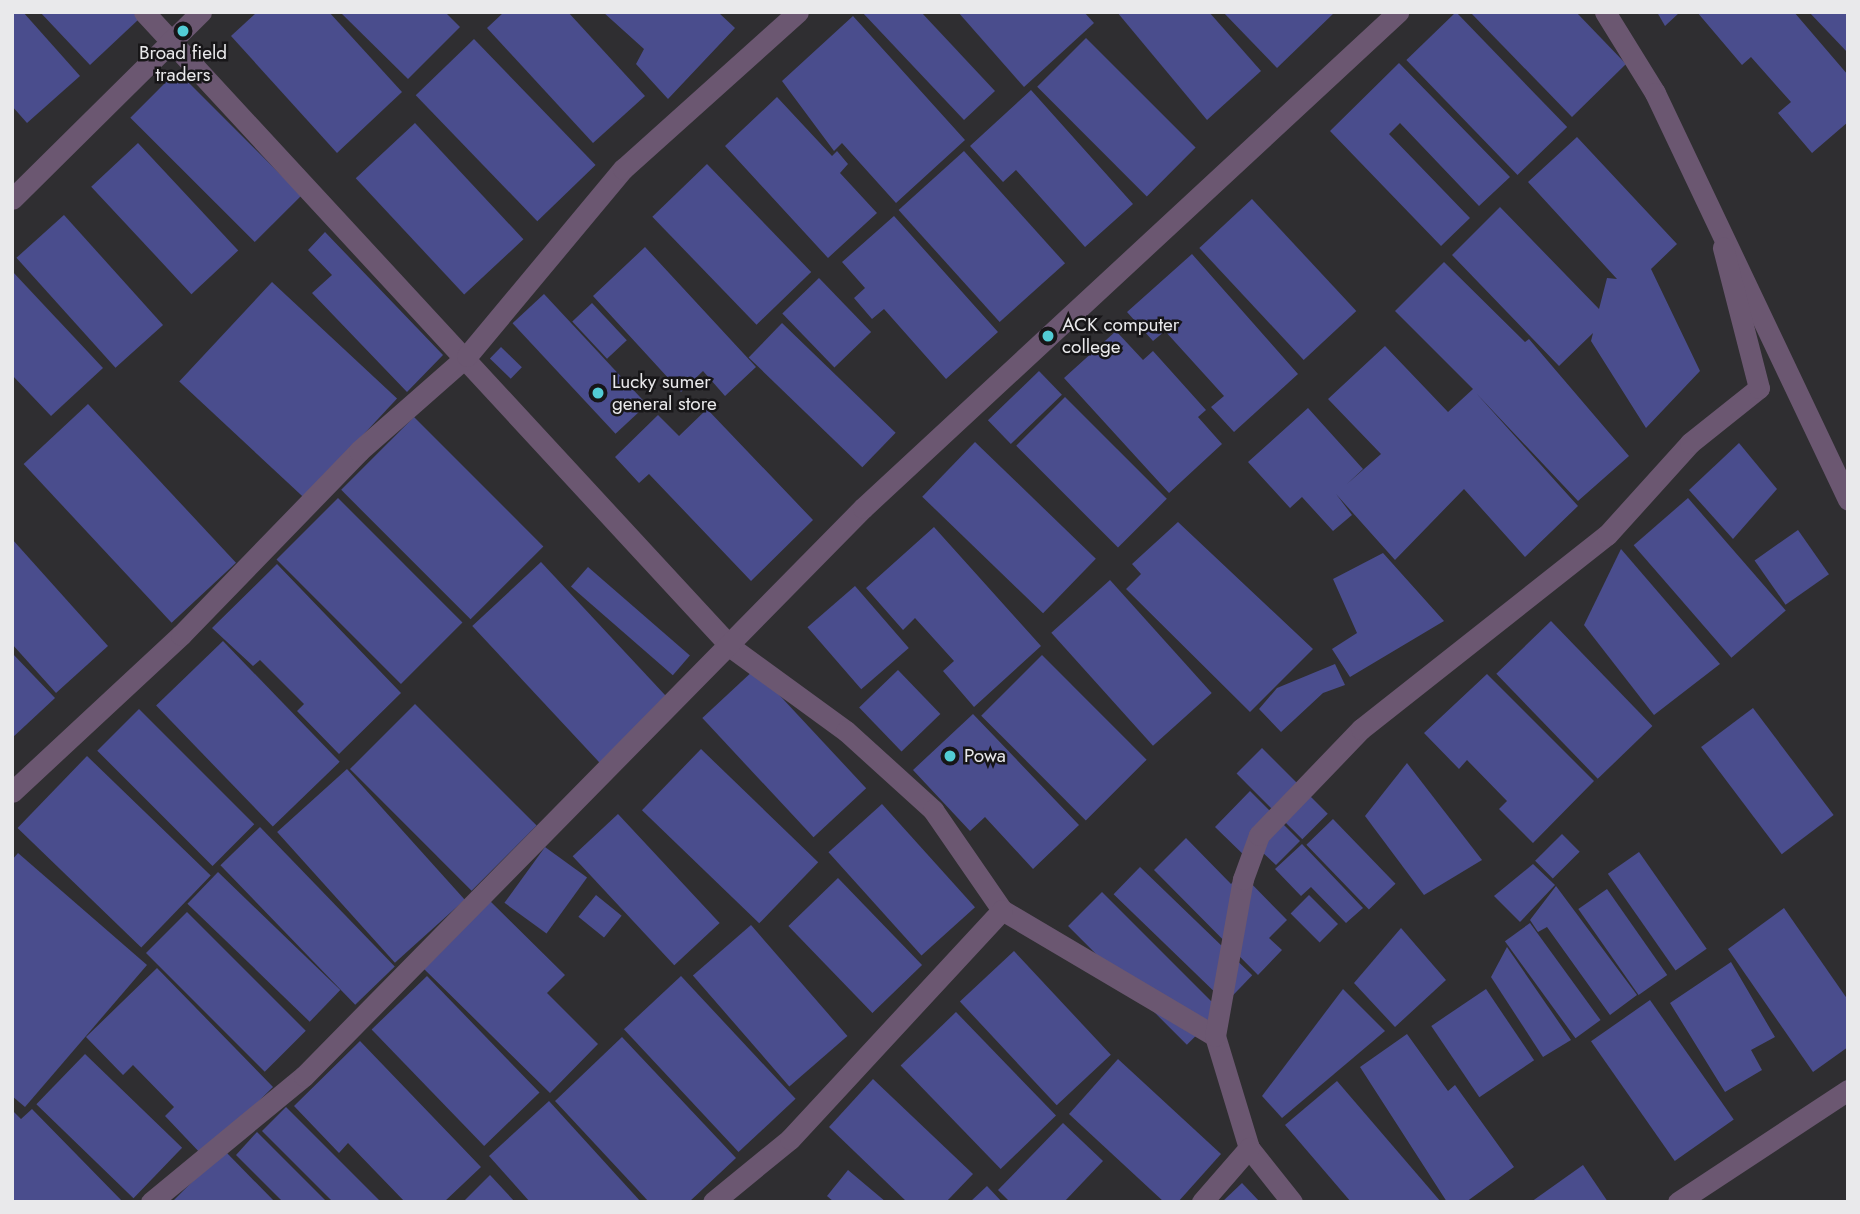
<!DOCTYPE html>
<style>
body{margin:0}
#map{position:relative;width:1860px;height:1214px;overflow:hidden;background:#2f2e31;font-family:Jost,sans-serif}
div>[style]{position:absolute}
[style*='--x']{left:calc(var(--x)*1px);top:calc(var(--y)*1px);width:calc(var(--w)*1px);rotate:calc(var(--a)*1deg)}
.building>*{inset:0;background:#4a4d8d;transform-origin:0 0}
.street>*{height:21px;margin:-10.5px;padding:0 10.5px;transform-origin:10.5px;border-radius:10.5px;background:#6b5771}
.dots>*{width:19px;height:19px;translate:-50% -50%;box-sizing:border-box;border:4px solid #171618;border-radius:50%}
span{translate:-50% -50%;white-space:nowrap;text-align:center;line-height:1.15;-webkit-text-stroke:5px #171618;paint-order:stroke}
.poi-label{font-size:19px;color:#e9e9eb}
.left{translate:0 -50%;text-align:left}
.frame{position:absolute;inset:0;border:14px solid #e9e9eb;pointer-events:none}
</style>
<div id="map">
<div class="building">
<i style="clip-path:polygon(12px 12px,23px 12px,80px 76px,27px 123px,12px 106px)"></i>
<i style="clip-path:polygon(40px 12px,133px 12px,139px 19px,90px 65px)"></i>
<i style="clip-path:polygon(257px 12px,329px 12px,402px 92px,337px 153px,231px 36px)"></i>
<i style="clip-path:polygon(340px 12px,445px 12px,460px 27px,408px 79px)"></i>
<i style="clip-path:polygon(504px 12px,568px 12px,645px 96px,593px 143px,487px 28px)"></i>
<i style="clip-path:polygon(603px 12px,718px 12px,735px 28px,668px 99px,636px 64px,644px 49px)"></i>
<i style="clip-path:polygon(862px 12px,921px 12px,995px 91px,964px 120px)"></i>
<i style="clip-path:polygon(958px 12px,1084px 12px,1094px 23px,1024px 87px)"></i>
<i style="clip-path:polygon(1117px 12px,1209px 12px,1261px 71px,1207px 120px)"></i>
<i style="clip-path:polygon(1223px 12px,1335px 12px,1277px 68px)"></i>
<i style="left:1456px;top:12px;width:160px;height:69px;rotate:46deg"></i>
<i style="clip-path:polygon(1470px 12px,1576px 12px,1626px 64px,1572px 117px)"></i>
<i style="clip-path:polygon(1657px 12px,1680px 12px,1665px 26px)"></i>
<i style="clip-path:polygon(1697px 12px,1794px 12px,1848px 75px,1848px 122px,1812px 153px,1778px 113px,1791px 102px,1751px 57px,1742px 65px)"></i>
<i style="clip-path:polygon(1809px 12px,1848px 12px,1848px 53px)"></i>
<i style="clip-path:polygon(853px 16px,965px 140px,896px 203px,842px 143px,834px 151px,782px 81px)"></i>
<i style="left:1086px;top:38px;width:155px;height:69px;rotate:45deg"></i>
<i style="left:474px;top:39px;width:175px;height:81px;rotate:46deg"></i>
<i style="clip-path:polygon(1399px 63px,1510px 177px,1479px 206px,1400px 123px,1389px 134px,1470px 218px,1441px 246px,1330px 131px)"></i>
<i style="left:177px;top:71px;width:176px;height:66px;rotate:45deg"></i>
<i style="clip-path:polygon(1031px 90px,1133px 204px,1085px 247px,1016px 170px,1003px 182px,970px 146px)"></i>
<i style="clip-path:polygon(777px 97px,832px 156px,837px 151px,848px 164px,840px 173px,877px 213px,828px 258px,725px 146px)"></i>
<i style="left:415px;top:123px;width:159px;height:81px;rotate:47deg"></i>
<i style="clip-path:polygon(1577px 137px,1677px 244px,1651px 269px,1700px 371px,1646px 428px,1591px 341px,1593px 333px,1559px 366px,1452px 255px,1500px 207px,1599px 309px,1607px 278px,1617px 279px,1528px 182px)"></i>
<i style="left:138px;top:143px;width:147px;height:64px;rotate:47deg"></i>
<i style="left:964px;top:151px;width:151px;height:88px;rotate:48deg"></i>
<i style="left:707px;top:164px;width:150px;height:76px;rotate:46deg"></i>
<i style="left:1252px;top:199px;width:153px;height:72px;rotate:47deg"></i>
<i style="left:64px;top:215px;width:148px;height:64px;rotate:48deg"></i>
<i style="clip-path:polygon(894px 216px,998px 332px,946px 379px,884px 309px,872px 319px,854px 298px,865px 288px,842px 262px)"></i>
<i style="clip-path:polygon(325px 232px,443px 355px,407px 392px,312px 293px,332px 275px,308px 250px)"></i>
<i style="clip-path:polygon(645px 247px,756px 367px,725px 396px,703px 371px,681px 392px,593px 296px)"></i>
<i style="clip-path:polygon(1192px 254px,1298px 374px,1234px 432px,1211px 407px,1224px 396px,1165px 331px,1153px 341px,1127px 312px)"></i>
<i style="clip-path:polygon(1444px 262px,1525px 342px,1529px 339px,1629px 456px,1578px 501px,1476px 393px,1578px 506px,1525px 557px,1464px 489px,1395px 560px,1336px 494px,1352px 515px,1333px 531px,1302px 497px,1290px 508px,1248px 462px,1308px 408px,1363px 469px,1347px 484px,1381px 454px,1328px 399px,1385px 346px,1448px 412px,1473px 389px,1395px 311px)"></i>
<i style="clip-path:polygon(12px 271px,103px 368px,51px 416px,12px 375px)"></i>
<i style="left:819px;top:278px;width:75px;height:51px;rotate:46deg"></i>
<i style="left:272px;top:282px;width:171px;height:136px;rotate:43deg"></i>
<i style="left:544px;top:294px;width:151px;height:43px;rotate:47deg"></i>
<i style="left:592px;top:303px;width:51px;height:27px;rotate:47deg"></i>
<i style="left:782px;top:323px;width:158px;height:48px;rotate:44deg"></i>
<i style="clip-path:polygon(1116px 331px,1143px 360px,1153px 351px,1206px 410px,1198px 417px,1222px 444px,1169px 493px,1064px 378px)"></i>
<i style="left:501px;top:347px;width:29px;height:16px;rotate:44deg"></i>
<i style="left:1039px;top:371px;width:33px;height:71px;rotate:46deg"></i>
<i style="left:1065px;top:397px;width:144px;height:69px;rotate:45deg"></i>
<i style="left:88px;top:404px;width:217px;height:88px;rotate:47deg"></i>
<i style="clip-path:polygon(707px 409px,813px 520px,751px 581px,649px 474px,639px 483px,615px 457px,658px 415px,679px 436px)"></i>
<i style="left:414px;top:417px;width:183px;height:103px;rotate:45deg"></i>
<i style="left:975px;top:442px;width:168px;height:76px;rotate:44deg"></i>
<i style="clip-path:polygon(1739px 443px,1777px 489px,1733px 539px,1689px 490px)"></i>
<i style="left:338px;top:498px;width:176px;height:87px;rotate:45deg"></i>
<i style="left:1688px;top:498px;width:149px;height:72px;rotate:49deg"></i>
<i style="clip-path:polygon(1178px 522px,1313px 649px,1250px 712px,1126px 589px,1141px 574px,1132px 564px)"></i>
<i style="clip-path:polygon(934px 527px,1041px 646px,974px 707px,943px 671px,954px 661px,915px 618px,903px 630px,866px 588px)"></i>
<i style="left:1798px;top:530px;width:54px;height:53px;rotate:55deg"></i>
<i style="clip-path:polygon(12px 539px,108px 646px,56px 693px,12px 644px)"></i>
<i style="clip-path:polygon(1621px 549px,1720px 664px,1654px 715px,1584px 625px)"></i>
<i style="clip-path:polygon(1383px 553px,1444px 621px,1350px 677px,1332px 649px,1357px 633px,1333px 579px)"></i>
<i style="left:541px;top:562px;width:190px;height:94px;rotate:47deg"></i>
<i style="clip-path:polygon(277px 564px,401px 693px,339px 754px,297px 711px,304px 704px,260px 660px,253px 666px,212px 628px)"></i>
<i style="left:588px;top:567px;width:135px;height:26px;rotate:41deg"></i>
<i style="left:1110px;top:580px;width:152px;height:79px;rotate:48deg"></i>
<i style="left:855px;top:586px;width:82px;height:63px;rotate:49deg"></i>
<i style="left:1551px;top:621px;width:146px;height:76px;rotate:46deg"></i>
<i style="left:223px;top:641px;width:168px;height:93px;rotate:46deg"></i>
<i style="clip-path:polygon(12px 653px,55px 698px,12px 738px)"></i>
<i style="left:1042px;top:655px;width:148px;height:86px;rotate:45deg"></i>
<i style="clip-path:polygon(1335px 664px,1345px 685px,1323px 693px,1281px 732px,1259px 709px,1277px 688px)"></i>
<i style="left:755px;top:669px;width:163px;height:72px;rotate:47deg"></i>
<i style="left:898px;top:670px;width:61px;height:54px;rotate:46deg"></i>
<i style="clip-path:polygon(1487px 674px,1594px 781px,1533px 843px,1499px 809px,1507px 801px,1467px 760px,1459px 769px,1424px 733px)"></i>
<i style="left:415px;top:704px;width:172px;height:92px;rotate:45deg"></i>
<i style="left:1753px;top:708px;width:134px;height:65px;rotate:53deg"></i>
<i style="left:139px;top:709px;width:163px;height:59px;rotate:45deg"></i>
<i style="clip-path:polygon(973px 714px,1079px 825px,1033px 869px,985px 817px,970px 831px,913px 770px)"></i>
<i style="left:1262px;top:748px;width:93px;height:36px;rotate:45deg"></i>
<i style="left:701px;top:749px;width:163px;height:85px;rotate:44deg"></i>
<i style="left:87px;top:756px;width:172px;height:100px;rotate:44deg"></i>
<i style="clip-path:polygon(1407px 763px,1482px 860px,1424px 895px,1365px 816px)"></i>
<i style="left:347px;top:769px;width:176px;height:94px;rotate:48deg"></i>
<i style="clip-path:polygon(1250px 791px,1300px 841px,1276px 865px,1261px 851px,1250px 861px,1215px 827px)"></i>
<i style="left:882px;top:804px;width:139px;height:72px;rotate:48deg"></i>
<i style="left:618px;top:814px;width:149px;height:62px;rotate:47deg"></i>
<i style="left:1333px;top:819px;width:90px;height:37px;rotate:46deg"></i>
<i style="left:260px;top:827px;width:194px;height:55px;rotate:46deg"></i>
<i style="left:1562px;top:834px;width:25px;height:38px;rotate:45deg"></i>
<i style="clip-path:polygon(1186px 838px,1231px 884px,1241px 873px,1287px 920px,1269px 938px,1282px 950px,1258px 975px,1154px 870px)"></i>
<i style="clip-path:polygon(1302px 844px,1363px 908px,1346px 923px,1311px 887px,1301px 896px,1275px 869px)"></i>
<i style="left:545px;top:847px;width:52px;height:69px;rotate:36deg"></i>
<i style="left:1639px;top:852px;width:118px;height:38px;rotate:55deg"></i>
<i style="clip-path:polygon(18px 853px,147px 965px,25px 1107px,12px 1096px,12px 860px)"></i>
<i style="clip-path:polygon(1533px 864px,1555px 885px,1520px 922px,1494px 896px)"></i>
<i style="left:1140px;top:867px;width:156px;height:38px;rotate:44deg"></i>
<i style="left:218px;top:872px;width:170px;height:44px;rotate:44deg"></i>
<i style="left:838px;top:878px;width:121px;height:69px;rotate:46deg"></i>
<i style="clip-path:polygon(1556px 886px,1637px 995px,1610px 1015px,1547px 927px,1538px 932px,1530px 920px)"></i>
<i style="left:1607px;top:889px;width:105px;height:35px;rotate:55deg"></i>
<i style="left:1102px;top:892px;width:168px;height:48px;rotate:45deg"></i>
<i style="left:596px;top:895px;width:33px;height:28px;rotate:39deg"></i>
<i style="left:1309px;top:895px;width:41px;height:26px;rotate:45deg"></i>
<i style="clip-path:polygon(489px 900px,565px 975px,547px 993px,598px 1044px,550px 1093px,423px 968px)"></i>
<i style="clip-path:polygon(1784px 908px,1848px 1000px,1848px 1047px,1813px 1072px,1728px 949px)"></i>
<i style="left:187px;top:912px;width:168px;height:58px;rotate:45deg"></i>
<i style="left:1530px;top:923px;width:120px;height:31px;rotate:54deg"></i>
<i style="left:751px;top:925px;width:147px;height:77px;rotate:49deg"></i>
<i style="clip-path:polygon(1401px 928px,1446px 980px,1395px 1027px,1354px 983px)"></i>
<i style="clip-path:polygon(1507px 947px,1571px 1040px,1543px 1057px,1491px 977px)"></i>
<i style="left:1014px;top:951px;width:142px;height:74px;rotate:47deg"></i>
<i style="clip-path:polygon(1731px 962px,1775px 1037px,1751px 1050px,1762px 1070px,1725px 1092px,1670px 1003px)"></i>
<i style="clip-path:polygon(157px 968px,273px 1087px,203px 1156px,165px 1116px,174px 1107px,133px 1065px,123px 1075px,86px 1037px)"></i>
<i style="left:427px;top:976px;width:162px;height:77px;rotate:46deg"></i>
<i style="left:681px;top:976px;width:168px;height:78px;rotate:47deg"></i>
<i style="clip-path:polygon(1343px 989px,1385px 1031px,1282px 1118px,1262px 1096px)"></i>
<i style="left:1486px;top:989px;width:86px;height:66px;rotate:56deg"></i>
<i style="left:1650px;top:1000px;width:146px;height:72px;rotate:55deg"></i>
<i style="left:956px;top:1012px;width:144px;height:77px;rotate:46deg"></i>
<i style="clip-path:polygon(1407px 1034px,1448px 1091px,1455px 1085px,1514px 1167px,1466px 1202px,1447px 1202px,1360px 1067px)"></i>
<i style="clip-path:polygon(622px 1037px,736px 1158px,689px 1202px,649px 1202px,555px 1101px)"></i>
<i style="clip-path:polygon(360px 1041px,481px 1167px,444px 1202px,405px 1202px,348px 1143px,339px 1153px,294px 1106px)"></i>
<i style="left:85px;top:1054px;width:135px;height:70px;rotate:44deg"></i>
<i style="clip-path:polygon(1118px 1059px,1221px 1154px,1178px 1202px,1164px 1202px,1069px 1114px)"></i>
<i style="clip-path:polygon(873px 1079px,973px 1174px,946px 1202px,907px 1202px,829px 1127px)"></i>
<i style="clip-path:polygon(1337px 1081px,1441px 1202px,1351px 1202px,1285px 1125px)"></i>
<i style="clip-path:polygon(549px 1101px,641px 1202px,530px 1202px,489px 1156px)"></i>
<i style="clip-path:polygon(286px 1107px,381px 1202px,333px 1202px,262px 1131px)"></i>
<i style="clip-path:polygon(32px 1109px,123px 1202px,12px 1202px,12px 1110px,21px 1119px)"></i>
<i style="clip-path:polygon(1063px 1123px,1103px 1161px,1064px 1202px,1010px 1202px,998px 1190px)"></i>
<i style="clip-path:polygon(257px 1132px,327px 1202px,283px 1202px,236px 1155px)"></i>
<i style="clip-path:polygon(224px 1150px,275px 1202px,172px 1202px)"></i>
<i style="clip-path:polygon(1583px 1165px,1608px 1202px,1531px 1202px)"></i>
<i style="clip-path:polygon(848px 1170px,886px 1202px,834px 1202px,827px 1196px)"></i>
<i style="clip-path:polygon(490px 1175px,515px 1202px,463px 1202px)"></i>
<i style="clip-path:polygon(1242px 1183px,1260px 1202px,1222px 1202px)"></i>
<i style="clip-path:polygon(987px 1186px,1002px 1202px,970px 1202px)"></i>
</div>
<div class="street">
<i style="--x:144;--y:12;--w:866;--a:47.25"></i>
<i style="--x:732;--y:648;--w:141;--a:36.1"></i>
<i style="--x:846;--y:731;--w:118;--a:42.2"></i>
<i style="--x:933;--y:810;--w:121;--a:55.4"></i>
<i style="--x:1002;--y:910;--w:247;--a:30.6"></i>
<i style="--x:1215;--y:1036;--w:117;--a:73.1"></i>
<i style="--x:1249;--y:1148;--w:69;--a:51.5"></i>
<i style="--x:1605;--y:12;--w:95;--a:58.3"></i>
<i style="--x:1655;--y:93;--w:450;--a:64.6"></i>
<i style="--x:12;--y:199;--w:266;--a:-44.7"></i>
<i style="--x:12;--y:792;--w:231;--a:-42.9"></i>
<i style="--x:181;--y:635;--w:256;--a:-45.9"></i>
<i style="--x:359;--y:451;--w:144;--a:-41.3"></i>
<i style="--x:467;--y:356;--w:244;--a:-50.2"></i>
<i style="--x:623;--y:169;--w:235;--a:-41.9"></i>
<i style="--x:1215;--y:1036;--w:159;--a:-79.9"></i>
<i style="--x:1243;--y:879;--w:47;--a:-70"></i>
<i style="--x:1259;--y:835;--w:147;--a:-46.1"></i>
<i style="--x:1361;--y:729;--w:313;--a:-38.3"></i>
<i style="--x:1607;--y:535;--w:124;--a:-47.9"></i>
<i style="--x:1690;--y:443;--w:88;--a:-38.6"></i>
<i style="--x:1759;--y:388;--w:145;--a:-104.4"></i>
<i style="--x:151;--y:1202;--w:198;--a:-39.5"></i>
<i style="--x:304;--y:1076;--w:797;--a:-45.46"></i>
<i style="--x:863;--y:508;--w:730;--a:-42.83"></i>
<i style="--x:713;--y:1202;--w:99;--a:-39.3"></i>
<i style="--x:790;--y:1139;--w:312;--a:-47.2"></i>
<i style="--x:1202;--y:1202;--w:72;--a:-49"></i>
<i style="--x:1678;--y:1202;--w:204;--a:-33.4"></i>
</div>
<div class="dots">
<i style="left:183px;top:31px;background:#52ccd5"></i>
<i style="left:1048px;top:336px;background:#52ccd5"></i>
<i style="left:598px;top:393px;background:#52ccd5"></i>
<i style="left:950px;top:756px;background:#52ccd5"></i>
</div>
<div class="poi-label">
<span style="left:183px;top:64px">Broad field<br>traders</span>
<span class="left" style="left:1062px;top:336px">ACK computer<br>college</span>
<span class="left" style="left:612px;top:393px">Lucky sumer<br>general store</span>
<span class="left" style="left:964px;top:756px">Powa</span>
</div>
<div class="frame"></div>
</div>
